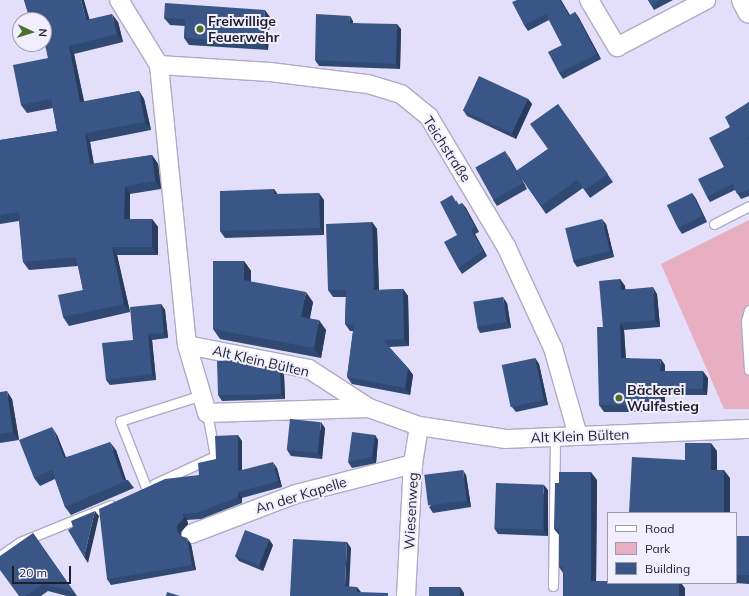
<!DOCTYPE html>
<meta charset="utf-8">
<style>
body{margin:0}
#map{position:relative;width:749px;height:596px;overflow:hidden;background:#e3dffb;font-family:Mulish,sans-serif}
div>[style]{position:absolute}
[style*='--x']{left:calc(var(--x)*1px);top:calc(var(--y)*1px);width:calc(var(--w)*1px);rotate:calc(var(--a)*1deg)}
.green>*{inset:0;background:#e8afc2}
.roads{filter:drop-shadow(1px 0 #afaac5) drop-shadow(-1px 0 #afaac5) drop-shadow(0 1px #afaac5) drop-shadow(0 -1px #afaac5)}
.lane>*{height:9px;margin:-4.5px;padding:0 4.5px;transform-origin:4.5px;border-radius:4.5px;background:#fff}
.street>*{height:18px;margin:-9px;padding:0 9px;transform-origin:9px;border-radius:9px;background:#fff}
.secondary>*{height:22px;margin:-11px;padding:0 11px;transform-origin:11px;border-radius:11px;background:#fff}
.wall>*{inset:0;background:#314a74}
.shaded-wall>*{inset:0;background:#283c5e}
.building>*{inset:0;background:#395687;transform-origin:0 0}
.dots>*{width:11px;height:11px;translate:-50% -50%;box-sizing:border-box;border:2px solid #f0eeff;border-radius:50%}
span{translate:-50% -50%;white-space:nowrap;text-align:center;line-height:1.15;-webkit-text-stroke:4px #f0eeff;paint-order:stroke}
.poi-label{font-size:14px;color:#201f29;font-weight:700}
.left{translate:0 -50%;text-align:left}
.street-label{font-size:14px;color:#201f29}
.legend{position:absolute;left:607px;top:512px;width:130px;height:72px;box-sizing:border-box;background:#f0eeff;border:1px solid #9d9ba9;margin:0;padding:5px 7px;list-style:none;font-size:12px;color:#201f29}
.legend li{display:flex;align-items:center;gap:8px;height:20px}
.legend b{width:20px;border:1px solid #9d9ba9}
.north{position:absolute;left:12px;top:12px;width:40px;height:40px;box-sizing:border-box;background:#f0eeff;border:1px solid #9d9ba9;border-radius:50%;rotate:94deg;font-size:11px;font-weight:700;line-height:16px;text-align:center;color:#201f29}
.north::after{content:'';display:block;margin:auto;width:14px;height:18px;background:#4c712c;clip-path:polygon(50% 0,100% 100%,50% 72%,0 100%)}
.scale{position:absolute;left:12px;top:566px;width:59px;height:18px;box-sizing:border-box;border:2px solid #201f29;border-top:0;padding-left:5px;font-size:12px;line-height:14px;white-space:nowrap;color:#201f29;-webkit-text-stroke:3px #f0eeff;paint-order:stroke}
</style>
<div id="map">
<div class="green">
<i style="clip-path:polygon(749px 220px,749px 409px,724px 409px,661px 264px)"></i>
</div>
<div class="roads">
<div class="lane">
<i style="--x:714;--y:224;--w:39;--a:-27"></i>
<i style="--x:749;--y:310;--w:11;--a:105"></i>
<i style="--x:746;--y:321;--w:49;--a:86.5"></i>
<i style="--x:154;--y:484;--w:67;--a:-24.7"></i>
<i style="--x:215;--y:456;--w:44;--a:-100.5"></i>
<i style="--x:146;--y:487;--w:71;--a:-111.5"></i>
<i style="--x:120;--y:421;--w:86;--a:-17.6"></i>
<i style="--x:0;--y:556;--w:24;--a:-35"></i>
<i style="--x:20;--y:542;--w:98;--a:-22.1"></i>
<i style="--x:553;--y:586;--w:149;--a:-89.2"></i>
</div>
<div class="street">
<i style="--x:119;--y:0;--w:76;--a:58.4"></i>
<i style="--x:159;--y:65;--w:281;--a:84.3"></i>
<i style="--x:187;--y:345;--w:124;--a:11.1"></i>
<i style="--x:309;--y:369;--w:72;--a:33"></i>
<i style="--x:369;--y:408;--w:53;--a:19.8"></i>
<i style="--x:419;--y:426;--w:88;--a:8.5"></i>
<i style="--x:506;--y:439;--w:243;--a:-2.4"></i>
<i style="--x:589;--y:0;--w:55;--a:59.2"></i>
<i style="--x:617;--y:47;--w:101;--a:-27.8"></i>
<i style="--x:159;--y:65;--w:111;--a:3.6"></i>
<i style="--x:270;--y:72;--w:99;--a:7"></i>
<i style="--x:368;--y:84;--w:34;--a:17"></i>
<i style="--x:401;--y:94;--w:36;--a:39"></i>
<i style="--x:429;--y:117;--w:150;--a:59.2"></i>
<i style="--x:506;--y:246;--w:112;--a:65.3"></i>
<i style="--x:553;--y:348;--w:91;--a:74.1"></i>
<i style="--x:187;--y:345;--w:71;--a:73.6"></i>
<i style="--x:207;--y:413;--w:162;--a:-1.8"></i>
<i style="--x:191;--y:534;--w:112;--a:-20.9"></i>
<i style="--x:296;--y:494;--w:121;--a:-14.4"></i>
<i style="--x:406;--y:596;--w:132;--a:-87"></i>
<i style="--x:413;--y:464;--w:38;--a:-81"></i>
</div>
<div class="secondary">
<i style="--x:743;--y:0;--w:13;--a:63"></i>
</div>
</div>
<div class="wall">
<i style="clip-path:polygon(24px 0,90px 19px,118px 22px,123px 42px,74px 54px,84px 102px,139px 91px,144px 99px,151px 130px,90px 142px,94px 164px,152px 155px,158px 164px,161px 189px,130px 194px,130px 219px,152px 219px,158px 227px,158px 255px,117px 255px,130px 312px,69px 326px,63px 317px,83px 290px,78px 266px,29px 270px,23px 262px,19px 221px,0 224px,0 140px,57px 131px,53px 108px,27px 113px,21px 105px,48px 58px,44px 20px,31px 20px,29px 16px)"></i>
<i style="clip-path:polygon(517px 0,561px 0,570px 15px,575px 12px,579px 18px,601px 59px,563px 79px,559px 73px,562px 45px,549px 20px,528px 31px,524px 25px)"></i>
<i style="clip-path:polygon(648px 0,673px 0,654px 10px)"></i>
<i style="clip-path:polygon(270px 17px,268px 50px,189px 45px,184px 38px,185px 26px,170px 25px,164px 18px)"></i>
<i style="clip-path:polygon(353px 21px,353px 23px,401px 29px,400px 69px,319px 66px,315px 60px)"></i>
<i style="clip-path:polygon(528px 99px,532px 104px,516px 139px,467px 116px,463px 110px)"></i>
<i style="clip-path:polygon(749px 102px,749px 196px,741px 199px,735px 190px,710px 202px,707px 197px,724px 167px,730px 127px)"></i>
<i style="clip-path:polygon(558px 104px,613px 182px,590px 198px,583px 188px,546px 214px,520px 176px,527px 189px,497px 206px,493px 200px,509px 157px,517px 171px,548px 149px)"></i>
<i style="clip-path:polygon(274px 189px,277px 194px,324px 200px,324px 235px,225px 238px,220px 231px)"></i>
<i style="clip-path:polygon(692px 193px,696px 199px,707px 222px,682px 234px,678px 228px)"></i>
<i style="clip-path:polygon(456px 200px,459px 205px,462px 203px,466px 208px,479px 232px,475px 234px,487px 256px,462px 274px,458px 268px)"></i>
<i style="clip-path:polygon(372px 222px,377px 229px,379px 290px,403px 289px,408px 296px,409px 346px,389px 347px,408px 368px,413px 375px,410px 395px,352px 384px,347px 377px,353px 331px,350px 331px,345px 324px,346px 297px,333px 297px,328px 290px)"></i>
<i style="clip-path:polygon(606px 224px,614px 257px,577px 267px,573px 261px)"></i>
<i style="clip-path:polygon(244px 261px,251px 271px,251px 282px,313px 302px,310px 318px,326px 330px,321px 358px,220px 339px,213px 329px)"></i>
<i style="clip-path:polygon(620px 279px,625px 286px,625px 289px,657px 294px,660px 327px,624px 330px,626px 358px,665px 365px,665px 371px,708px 378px,707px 395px,665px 395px,665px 412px,604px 412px,599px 405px,603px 327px)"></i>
<i style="clip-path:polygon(507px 303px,511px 328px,480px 333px,477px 327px)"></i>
<i style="clip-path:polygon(161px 304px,165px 310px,168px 338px,152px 340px,156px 380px,110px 385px,106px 380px,133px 340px)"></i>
<i style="clip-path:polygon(535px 358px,539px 364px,548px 405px,516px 412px,512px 407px)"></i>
<i style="clip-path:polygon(280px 369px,284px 375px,285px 399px,222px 401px,218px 395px)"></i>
<i style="clip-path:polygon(0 392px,12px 399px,19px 440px,0 443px)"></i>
<i style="clip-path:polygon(325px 428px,322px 459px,291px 456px,287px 450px)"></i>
<i style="clip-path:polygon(57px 435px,66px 457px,116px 450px,126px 480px,128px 480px,134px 488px,71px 515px,65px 507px,55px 479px,40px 486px,34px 478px)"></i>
<i style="clip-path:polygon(375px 435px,378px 440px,376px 463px,352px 468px,348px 462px)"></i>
<i style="clip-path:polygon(242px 441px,242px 470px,277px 468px,282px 487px,242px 498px,242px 503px,201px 519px,187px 520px,188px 524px,181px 532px,181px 537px,191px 544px,196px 570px,111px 585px,107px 579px,216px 459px)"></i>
<i style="clip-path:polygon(466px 475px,471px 507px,433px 513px,429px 507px)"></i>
<i style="clip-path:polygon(597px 480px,596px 581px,685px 588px,685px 596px,563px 596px,563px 573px,559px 567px,559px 535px,554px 529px,559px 483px)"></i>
<i style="clip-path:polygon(548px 490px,548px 536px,498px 534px,494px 528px)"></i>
<i style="clip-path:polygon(33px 533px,77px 596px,67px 596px,48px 591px,41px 596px,19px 596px)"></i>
<i style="clip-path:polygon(736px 536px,749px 536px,749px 584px,735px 583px,736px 583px)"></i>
<i style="clip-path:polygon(273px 545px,263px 571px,239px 561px,235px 556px)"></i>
</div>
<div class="shaded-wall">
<i style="clip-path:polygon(81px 0,84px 0,92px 28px,86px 20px)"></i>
<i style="clip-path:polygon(560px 0,561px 0,573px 21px,569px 16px)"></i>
<i style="clip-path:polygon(265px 10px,270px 17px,268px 50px,263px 43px)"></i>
<i style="clip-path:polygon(575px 12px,579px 18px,601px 59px,597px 54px)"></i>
<i style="clip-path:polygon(112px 14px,118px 22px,123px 42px,117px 34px)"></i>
<i style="clip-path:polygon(350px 16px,353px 21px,353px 28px,349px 23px)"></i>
<i style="clip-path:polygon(397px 24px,401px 29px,400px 69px,396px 64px)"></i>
<i style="clip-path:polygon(69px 46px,74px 54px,86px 110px,80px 102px)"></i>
<i style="clip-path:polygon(139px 91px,144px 99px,151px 130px,145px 122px)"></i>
<i style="clip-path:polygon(528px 99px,532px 104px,516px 139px,512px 133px)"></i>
<i style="clip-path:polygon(85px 133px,90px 142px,95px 172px,90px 164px)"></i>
<i style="clip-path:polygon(505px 151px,509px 157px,527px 189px,523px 183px)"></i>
<i style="clip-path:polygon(152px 155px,158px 164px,161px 189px,155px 181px)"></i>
<i style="clip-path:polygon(125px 186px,130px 194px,130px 227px,124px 219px)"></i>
<i style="clip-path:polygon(274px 189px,279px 196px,274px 194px)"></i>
<i style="clip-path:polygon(319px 193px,324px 200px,324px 235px,320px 228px)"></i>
<i style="clip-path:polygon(692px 193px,696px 199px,707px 222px,703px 216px)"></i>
<i style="clip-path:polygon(462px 203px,466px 208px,479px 232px,475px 227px)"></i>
<i style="clip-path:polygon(152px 219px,158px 227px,158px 255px,152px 247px)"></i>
<i style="clip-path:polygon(602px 219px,606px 224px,614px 257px,610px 251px)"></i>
<i style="clip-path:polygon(372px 222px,377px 229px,379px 297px,374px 290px)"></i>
<i style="clip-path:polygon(471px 229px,475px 234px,487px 256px,483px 251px)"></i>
<i style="clip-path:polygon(112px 247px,117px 255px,130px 312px,124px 304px)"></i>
<i style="clip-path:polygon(244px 261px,251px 271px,251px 291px,244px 280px)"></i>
<i style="clip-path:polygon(620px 279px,625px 286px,626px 296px,621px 290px)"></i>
<i style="clip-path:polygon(653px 287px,657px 294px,660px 327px,655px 320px)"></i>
<i style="clip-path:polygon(403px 289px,408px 296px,409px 346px,404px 339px)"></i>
<i style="clip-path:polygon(306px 292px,313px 302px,308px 327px,301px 317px)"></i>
<i style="clip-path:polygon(503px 297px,507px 303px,511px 328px,507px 322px)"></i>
<i style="clip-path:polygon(161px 304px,165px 310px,168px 338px,164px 333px)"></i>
<i style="clip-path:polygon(319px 320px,326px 330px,321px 358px,314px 348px)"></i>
<i style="clip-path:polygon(620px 323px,624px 330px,626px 365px,621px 358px)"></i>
<i style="clip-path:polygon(148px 334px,152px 340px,156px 380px,152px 374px)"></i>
<i style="clip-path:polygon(535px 358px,539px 364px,548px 405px,544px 400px)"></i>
<i style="clip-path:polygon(661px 359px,665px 365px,665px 377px,660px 371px)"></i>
<i style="clip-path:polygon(408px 368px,413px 375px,410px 395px,405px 388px)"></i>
<i style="clip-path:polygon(280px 369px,284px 375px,285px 399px,281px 394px)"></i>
<i style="clip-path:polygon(703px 371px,708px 378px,707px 395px,703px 389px)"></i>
<i style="clip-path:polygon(661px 388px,665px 395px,665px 412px,660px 405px)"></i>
<i style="clip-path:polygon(7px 391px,12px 399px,19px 440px,13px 432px)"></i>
<i style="clip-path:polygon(321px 422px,325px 428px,322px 459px,318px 453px)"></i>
<i style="clip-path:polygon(52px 427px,57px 435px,69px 466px,64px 458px)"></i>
<i style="clip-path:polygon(238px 435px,242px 441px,242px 477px,238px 471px)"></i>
<i style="clip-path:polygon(375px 435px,378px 440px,376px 463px,372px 457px)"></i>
<i style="clip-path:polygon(110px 442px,116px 450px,126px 480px,123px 480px)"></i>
<i style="clip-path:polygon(711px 443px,717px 451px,717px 478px,711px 470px)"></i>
<i style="clip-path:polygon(273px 462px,277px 468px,282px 487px,278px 481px)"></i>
<i style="clip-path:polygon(463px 470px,466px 475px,471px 507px,467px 501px)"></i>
<i style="clip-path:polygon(724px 470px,730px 478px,730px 513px,724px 513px)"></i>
<i style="clip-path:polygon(591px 472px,597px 480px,596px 589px,591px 581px)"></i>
<i style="clip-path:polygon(544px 485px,548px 490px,548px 536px,544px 531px)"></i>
<i style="clip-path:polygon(238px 492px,242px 498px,242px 503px,238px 497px)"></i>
<i style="clip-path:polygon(95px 511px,99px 516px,88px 563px,84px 557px)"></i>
<i style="clip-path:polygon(183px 514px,187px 520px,188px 524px,181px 532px,181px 537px,177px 531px,177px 526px)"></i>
<i style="clip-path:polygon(187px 538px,191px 544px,196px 570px,192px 565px)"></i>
<i style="clip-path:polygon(269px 539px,273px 545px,263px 571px,259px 565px)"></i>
<i style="clip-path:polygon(347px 542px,351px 548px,349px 591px,345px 586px)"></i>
<i style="clip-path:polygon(679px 583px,681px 583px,685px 588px,685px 596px,679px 596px)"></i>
<i style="clip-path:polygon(357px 587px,361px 592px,357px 592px)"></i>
<i style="clip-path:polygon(460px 587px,464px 593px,464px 596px,460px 596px)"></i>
</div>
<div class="building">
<i style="clip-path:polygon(24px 0,81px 0,86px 20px,112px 14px,117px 34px,69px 46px,80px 102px,139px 91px,145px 122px,85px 133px,90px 164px,152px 155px,155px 181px,125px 186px,124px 219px,152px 219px,152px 247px,112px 247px,124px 304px,63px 317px,58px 295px,83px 290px,76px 257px,23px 262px,19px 212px,0 215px,0 140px,57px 131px,51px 99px,21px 105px,13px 65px,48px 58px,44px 40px,44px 20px,40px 20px,39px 14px,29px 16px)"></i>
<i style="clip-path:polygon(517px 0,560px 0,569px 16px,575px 12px,597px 54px,559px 73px,548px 52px,562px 45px,546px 14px,524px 25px,512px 2px)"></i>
<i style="clip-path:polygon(648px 0,660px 0,651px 5px)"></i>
<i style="clip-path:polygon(165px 3px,265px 10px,263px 43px,184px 38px,185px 19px,164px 18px)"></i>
<i style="clip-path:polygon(316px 14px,350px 16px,349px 23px,397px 24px,396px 64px,315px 60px)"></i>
<i style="left:479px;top:76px;width:54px;height:38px;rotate:25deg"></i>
<i style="clip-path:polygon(749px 102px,749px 136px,747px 137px,749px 140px,749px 189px,737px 194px,733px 184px,707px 197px,698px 179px,724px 167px,709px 138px,730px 127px,725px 117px)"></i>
<i style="clip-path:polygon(558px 104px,608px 174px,585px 190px,577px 180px,541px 206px,516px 171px,548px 149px,530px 124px)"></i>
<i style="left:505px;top:151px;width:37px;height:34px;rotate:61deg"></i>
<i style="clip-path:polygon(274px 189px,274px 194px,319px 193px,320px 228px,220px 231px,220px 191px)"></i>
<i style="left:692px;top:193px;width:25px;height:28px;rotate:64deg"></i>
<i style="clip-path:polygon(452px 195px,458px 205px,462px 203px,475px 227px,471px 229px,483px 251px,458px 268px,444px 242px,457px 235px,440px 202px)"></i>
<i style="left:602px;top:219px;width:33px;height:38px;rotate:76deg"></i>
<i style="clip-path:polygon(372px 222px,374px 290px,403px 289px,404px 339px,383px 340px,408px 368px,405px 388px,347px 377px,354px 324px,345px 324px,346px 290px,328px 290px,326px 224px)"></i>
<i style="clip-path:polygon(213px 261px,244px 261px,244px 280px,306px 292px,301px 317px,319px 320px,314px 348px,213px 329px)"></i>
<i style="clip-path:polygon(620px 279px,621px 290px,653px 287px,655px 320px,620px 323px,621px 358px,661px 359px,660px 371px,703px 371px,703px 389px,661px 388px,660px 405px,599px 405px,597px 327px,603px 327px,599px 281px)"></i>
<i style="left:503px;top:297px;width:25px;height:30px;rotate:81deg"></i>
<i style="clip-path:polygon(161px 304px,164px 333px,148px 334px,152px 374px,106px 380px,102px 343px,133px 340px,130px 307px)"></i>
<i style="left:535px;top:358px;width:43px;height:34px;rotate:78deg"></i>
<i style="clip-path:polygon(234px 360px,280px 369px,281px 394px,218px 395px,217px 361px)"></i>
<i style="clip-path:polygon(7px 391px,13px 432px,0 434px,0 392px)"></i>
<i style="left:290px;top:419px;width:31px;height:31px;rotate:6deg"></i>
<i style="clip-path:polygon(52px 427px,64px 458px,110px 442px,123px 480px,128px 480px,65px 507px,52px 470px,34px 478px,19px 440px)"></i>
<i style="clip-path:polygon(352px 432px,375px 435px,372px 457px,348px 462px)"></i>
<i style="clip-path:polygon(238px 435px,238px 471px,273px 462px,278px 481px,238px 492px,238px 497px,197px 513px,183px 514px,184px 518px,177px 526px,177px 531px,181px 536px,187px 538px,192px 565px,107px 579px,99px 509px,165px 479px,199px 475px,198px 463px,216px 459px,215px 436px)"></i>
<i style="clip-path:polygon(685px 443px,711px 443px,711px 470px,724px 470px,724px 513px,629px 513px,632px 457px,685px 460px)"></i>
<i style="left:463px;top:470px;width:31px;height:39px;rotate:83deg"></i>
<i style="clip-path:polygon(559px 472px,591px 472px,591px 581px,608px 581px,608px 583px,679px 583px,679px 596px,563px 596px,563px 567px,559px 567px,559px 529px,554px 529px,555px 483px,559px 483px)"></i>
<i style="left:496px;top:483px;width:48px;height:45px;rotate:2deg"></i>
<i style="clip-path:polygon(95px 511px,84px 557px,68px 530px,73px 527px,71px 521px)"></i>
<i style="left:245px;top:530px;width:26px;height:28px;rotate:21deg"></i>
<i style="clip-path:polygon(33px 533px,74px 592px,43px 584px,25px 596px,19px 596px,0 570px,0 556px)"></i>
<i style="left:736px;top:536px;width:13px;height:39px"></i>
<i style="clip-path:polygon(293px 539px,347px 542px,345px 586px,357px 587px,357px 592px,388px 593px,388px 596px,290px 596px)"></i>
<i style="left:460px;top:587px;width:9px;height:31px;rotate:90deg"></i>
<i style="clip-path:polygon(167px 592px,180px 596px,166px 596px)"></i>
</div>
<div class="dots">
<i style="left:200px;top:29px;background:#4c712c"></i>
<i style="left:619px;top:398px;background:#4c712c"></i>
</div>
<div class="poi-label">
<span class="left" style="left:208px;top:29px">Freiwillige<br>Feuerwehr</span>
<span class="left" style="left:627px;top:398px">Bäckerei<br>Wulfestieg</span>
</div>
<div class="street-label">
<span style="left:447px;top:149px;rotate:57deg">Teichstraße</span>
<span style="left:261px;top:361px;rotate:13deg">Alt Klein Bülten</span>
<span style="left:580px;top:436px;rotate:-2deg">Alt Klein Bülten</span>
<span style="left:301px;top:495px;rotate:-17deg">An der Kapelle</span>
<span style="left:411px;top:511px;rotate:-87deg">Wiesenweg</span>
</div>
<ul class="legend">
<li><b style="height:5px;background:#fff"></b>Road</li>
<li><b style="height:11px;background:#e8afc2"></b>Park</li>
<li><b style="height:11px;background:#395687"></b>Building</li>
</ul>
<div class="north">N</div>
<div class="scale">20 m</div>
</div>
